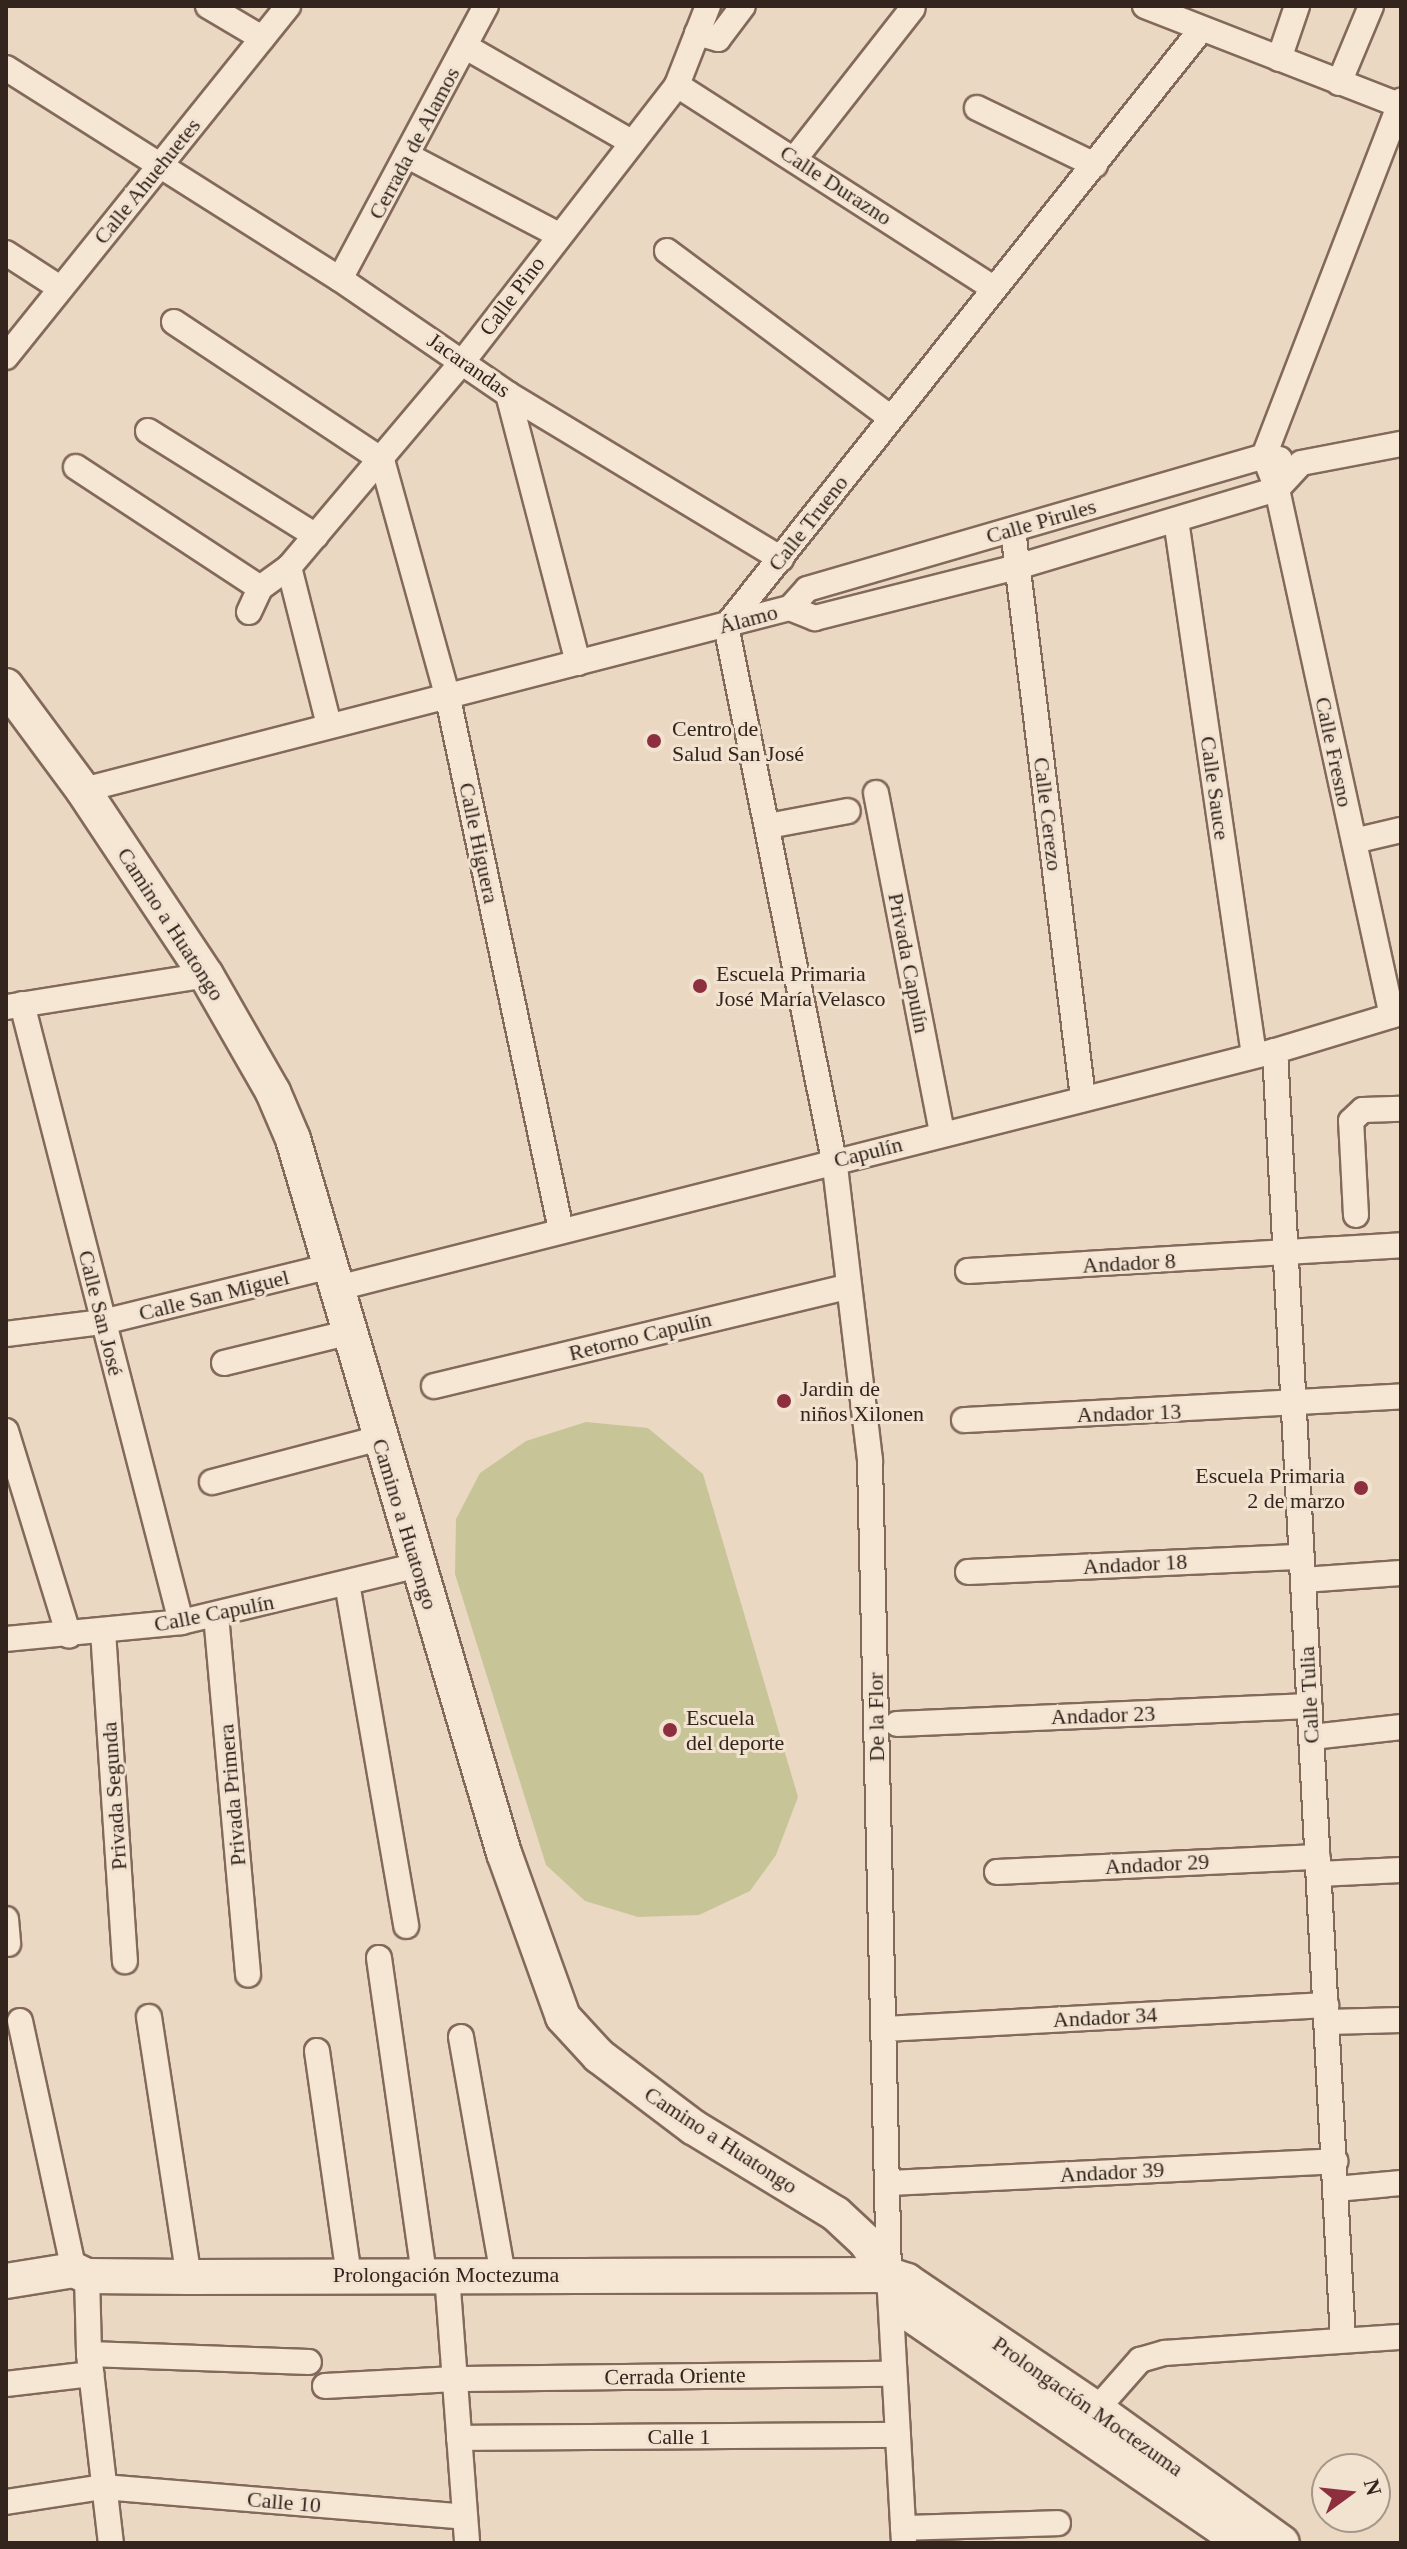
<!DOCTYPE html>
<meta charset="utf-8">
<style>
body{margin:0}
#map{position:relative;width:1407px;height:2549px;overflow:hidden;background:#ead8c2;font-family:"Times New Roman",serif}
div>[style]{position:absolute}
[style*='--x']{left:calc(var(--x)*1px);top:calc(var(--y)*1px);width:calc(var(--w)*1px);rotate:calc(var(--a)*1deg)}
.green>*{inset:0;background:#c7c597}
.roads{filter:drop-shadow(2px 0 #83695b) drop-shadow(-2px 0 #83695b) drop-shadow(0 2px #83695b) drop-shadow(0 -2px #83695b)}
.street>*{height:24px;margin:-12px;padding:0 12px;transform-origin:12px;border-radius:12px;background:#f6e6d4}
.secondary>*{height:34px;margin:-17px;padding:0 17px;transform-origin:17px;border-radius:17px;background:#f6e6d4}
.dots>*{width:22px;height:22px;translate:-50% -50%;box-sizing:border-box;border:4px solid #f2e3d1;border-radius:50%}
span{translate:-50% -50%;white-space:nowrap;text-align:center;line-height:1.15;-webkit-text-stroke:6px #f2e3d1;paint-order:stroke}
.street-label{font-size:22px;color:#33251e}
.poi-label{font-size:22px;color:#33251e}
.left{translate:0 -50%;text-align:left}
.right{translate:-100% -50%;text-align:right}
.frame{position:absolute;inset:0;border:8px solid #33251e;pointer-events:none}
.north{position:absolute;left:1311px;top:2453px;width:80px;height:80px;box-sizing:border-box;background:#f2e3d1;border:2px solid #a69789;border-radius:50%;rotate:75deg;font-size:22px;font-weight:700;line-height:32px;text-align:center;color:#33251e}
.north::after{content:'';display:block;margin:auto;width:28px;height:36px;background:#8d2f3f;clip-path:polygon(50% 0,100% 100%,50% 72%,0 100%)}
</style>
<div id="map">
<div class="green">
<i style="clip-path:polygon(586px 1422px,648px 1428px,703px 1474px,798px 1797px,776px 1855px,750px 1891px,699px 1915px,638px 1917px,585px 1901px,546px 1865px,455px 1574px,456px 1519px,480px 1473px,526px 1441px)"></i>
</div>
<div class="roads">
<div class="street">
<i style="--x:208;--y:6;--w:63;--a:30.7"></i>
<i style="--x:1145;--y:6;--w:275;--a:21.3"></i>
<i style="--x:697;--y:33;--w:22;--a:16"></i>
<i style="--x:718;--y:39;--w:41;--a:-52.9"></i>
<i style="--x:466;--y:47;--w:190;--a:29.9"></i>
<i style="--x:1279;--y:59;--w:56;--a:-71.2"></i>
<i style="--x:6;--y:68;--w:395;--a:32.3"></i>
<i style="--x:340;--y:279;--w:204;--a:34.4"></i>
<i style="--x:508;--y:394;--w:319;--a:31.1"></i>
<i style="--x:1339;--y:83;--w:83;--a:-67.4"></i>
<i style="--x:677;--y:85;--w:376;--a:32.7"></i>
<i style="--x:977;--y:108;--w:131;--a:25.8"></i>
<i style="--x:408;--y:156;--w:170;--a:27.6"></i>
<i style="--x:796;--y:157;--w:189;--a:-51.9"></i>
<i style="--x:667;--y:251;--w:278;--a:36.7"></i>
<i style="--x:6;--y:253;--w:64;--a:32.9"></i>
<i style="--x:340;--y:279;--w:310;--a:-61.9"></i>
<i style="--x:174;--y:322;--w:250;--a:33.6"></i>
<i style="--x:382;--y:460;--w:243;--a:74.5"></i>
<i style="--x:447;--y:694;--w:548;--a:77.99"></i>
<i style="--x:6;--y:357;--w:450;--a:-51.2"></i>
<i style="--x:508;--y:394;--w:278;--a:75.4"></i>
<i style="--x:148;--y:431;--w:198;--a:32"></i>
<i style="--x:1264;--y:456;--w:35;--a:68"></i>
<i style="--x:1277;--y:489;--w:539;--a:77.69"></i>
<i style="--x:1264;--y:456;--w:381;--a:-68.9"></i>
<i style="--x:76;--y:467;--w:220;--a:33.3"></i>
<i style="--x:1176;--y:520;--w:541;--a:81.71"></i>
<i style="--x:1013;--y:530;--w:572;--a:82.97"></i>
<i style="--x:289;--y:567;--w:163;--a:75.8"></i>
<i style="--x:790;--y:608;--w:25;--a:-48"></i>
<i style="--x:807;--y:589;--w:476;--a:-16.2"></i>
<i style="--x:1264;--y:456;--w:16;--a:11"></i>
<i style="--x:249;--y:612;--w:26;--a:-65"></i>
<i style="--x:260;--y:588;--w:36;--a:-36"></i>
<i style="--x:289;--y:567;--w:271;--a:-49.8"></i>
<i style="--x:464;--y:360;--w:348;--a:-52.2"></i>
<i style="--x:677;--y:85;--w:85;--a:-68.6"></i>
<i style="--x:83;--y:790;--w:730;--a:-14.44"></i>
<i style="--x:790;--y:608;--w:27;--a:22"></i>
<i style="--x:815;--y:618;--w:208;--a:-14.2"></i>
<i style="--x:1017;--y:567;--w:271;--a:-16.7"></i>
<i style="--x:1277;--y:489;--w:35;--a:-47"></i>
<i style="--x:1301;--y:463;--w:102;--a:-10.8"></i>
<i style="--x:876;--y:793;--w:346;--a:79"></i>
<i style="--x:768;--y:826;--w:81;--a:-10.6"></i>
<i style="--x:1354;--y:841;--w:48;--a:-13.2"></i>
<i style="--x:22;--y:1004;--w:638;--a:75.57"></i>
<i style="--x:7;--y:1007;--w:202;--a:-9.1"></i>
<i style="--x:1275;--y:1051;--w:1291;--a:86.98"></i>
<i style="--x:1356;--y:1215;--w:94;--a:-93"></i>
<i style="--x:1351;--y:1121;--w:16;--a:-43"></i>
<i style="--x:1363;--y:1110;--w:38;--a:-2"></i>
<i style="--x:968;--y:1271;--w:434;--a:-3.4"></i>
<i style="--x:334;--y:1289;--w:971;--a:-14.19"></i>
<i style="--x:1275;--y:1051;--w:132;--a:-16.8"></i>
<i style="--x:6;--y:1334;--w:98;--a:-7.1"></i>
<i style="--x:103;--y:1322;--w:231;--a:-13.8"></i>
<i style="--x:224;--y:1363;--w:127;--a:-13.7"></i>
<i style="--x:434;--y:1386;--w:424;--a:-13.5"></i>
<i style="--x:964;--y:1420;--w:438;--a:-3.1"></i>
<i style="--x:6;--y:1431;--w:214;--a:72.9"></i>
<i style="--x:212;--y:1482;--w:174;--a:-14.7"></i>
<i style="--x:968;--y:1572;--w:334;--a:-2.6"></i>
<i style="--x:1303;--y:1580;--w:98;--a:-4.1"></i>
<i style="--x:347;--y:1583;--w:348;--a:80.2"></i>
<i style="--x:216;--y:1615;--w:361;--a:84.9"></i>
<i style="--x:103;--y:1631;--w:331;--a:86.2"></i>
<i style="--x:6;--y:1639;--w:176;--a:-5.5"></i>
<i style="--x:181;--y:1622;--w:244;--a:-13.5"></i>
<i style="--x:897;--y:1724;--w:413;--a:-2.5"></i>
<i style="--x:1312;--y:1737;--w:90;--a:-6.4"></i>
<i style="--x:997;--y:1872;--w:321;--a:-2.7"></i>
<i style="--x:1319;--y:1874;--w:82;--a:-2.8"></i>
<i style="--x:6;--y:1919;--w:25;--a:85"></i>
<i style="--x:379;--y:1958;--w:320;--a:81.9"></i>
<i style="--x:149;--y:2017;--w:263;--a:81.3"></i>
<i style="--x:20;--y:2021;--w:255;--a:77.8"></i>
<i style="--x:1327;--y:2022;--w:74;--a:-1.5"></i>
<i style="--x:885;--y:2029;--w:442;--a:-3.1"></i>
<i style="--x:461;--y:2037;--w:241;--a:80"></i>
<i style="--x:317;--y:2051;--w:227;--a:81.9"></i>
<i style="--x:890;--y:2183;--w:446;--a:-2.8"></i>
<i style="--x:1336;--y:2189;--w:65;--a:-5.3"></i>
<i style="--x:447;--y:2275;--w:269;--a:85.7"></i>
<i style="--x:87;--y:2276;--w:78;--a:88.5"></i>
<i style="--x:89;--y:2354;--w:190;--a:83.4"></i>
<i style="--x:89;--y:2354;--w:220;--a:2.1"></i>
<i style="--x:6;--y:2384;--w:86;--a:-6.7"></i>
<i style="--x:325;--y:2386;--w:130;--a:-3.1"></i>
<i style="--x:455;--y:2379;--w:439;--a:-0.7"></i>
<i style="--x:1088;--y:2419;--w:79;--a:-48.6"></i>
<i style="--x:1140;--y:2360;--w:26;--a:-16"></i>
<i style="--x:1165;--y:2353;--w:237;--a:-3.9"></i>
<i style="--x:459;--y:2438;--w:439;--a:-0.4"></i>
<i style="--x:6;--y:2502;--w:98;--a:-8.8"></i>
<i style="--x:103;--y:2487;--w:363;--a:4.7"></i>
<i style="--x:903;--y:2528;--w:155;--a:-1.8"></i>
<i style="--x:904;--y:2543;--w:268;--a:-93.2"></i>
<i style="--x:889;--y:2275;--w:815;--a:-91.34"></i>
<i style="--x:870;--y:1460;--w:302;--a:-96.8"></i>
<i style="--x:834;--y:1160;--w:545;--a:-101.43"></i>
<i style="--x:726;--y:626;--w:761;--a:-51.46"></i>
</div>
<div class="secondary">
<i style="--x:6;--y:686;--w:129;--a:53.5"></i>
<i style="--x:83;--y:790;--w:222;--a:56.4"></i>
<i style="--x:206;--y:975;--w:135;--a:60.2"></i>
<i style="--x:273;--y:1092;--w:51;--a:66.9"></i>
<i style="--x:293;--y:1139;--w:745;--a:73.54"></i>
<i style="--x:504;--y:1853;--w:174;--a:70.2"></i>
<i style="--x:563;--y:2017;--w:53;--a:47.3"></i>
<i style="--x:599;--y:2056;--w:118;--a:37.1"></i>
<i style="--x:693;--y:2127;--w:167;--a:31.3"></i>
<i style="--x:836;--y:2214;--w:40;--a:43"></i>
<i style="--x:865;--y:2241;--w:42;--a:54.8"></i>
<i style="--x:889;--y:2275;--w:37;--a:68"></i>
<i style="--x:903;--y:2309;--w:413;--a:34.5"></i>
<i style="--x:6;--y:2281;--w:69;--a:-9.2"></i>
<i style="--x:74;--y:2270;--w:14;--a:25"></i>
<i style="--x:87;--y:2276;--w:102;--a:0.6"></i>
<i style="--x:189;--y:2277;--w:700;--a:-0.16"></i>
<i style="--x:889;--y:2275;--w:19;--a:18"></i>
<i style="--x:907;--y:2281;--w:228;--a:34.1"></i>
<i style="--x:1096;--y:2409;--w:229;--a:35.8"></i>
</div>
</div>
<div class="dots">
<i style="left:654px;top:741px;background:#8d2f3f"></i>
<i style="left:700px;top:986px;background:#8d2f3f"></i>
<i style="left:784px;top:1401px;background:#8d2f3f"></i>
<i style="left:1361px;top:1488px;background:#8d2f3f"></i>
<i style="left:670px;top:1730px;background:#8d2f3f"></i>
</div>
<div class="street-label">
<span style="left:414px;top:143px;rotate:-62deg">Cerrada de Alamos</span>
<span style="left:147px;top:181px;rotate:-51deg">Calle Ahuehuetes</span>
<span style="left:836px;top:185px;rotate:33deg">Calle Durazno</span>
<span style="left:512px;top:296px;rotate:-53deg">Calle Pino</span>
<span style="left:469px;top:365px;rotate:35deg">Jacarandas</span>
<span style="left:1041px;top:521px;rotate:-16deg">Calle Pirules</span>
<span style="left:808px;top:523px;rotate:-52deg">Calle Trueno</span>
<span style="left:748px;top:619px;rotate:-15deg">Álamo</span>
<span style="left:1334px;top:752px;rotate:78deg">Calle Fresno</span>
<span style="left:1215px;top:788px;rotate:82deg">Calle Sauce</span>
<span style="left:1048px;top:814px;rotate:83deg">Calle Cerezo</span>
<span style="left:479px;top:843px;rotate:78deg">Calle Higuera</span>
<span style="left:171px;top:924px;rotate:57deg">Camino a Huatongo</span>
<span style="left:909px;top:963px;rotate:79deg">Privada Capulín</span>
<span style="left:868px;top:1152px;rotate:-14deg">Capulín</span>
<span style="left:1129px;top:1263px;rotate:-3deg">Andador 8</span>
<span style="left:214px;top:1295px;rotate:-14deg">Calle San Miguel</span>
<span style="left:101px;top:1313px;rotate:76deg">Calle San José</span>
<span style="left:640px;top:1336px;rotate:-14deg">Retorno Capulín</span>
<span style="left:1129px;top:1413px;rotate:-2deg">Andador 13</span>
<span style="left:405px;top:1524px;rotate:73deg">Camino a Huatongo</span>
<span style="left:1135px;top:1564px;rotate:-3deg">Andador 18</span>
<span style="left:214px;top:1613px;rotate:-11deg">Calle Capulín</span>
<span style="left:1309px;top:1695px;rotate:-93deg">Calle Tulia</span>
<span style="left:1103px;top:1715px;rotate:-2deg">Andador 23</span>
<span style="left:876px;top:1717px;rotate:-91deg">De la Flor</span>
<span style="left:232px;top:1795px;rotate:-95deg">Privada Primera</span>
<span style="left:114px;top:1796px;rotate:-94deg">Privada Segunda</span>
<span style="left:1157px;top:1864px;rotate:-3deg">Andador 29</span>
<span style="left:1105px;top:2017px;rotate:-3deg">Andador 34</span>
<span style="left:721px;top:2140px;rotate:33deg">Camino a Huatongo</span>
<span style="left:1112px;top:2172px;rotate:-3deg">Andador 39</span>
<span style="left:446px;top:2275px">Prolongación Moctezuma</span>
<span style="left:675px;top:2376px;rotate:-1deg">Cerrada Oriente</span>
<span style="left:1088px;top:2406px;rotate:35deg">Prolongación Moctezuma</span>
<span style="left:679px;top:2437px">Calle 1</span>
<span style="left:284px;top:2502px;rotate:5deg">Calle 10</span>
</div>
<div class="poi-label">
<span class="left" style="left:672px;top:741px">Centro de<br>Salud San José</span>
<span class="left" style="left:716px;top:986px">Escuela Primaria<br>José María Velasco</span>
<span class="left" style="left:800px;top:1401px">Jardin de<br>niños Xilonen</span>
<span class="right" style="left:1345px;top:1488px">Escuela Primaria<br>2 de marzo</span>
<span class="left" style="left:686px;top:1730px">Escuela<br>del deporte</span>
</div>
<div class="frame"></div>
<div class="north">N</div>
</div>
